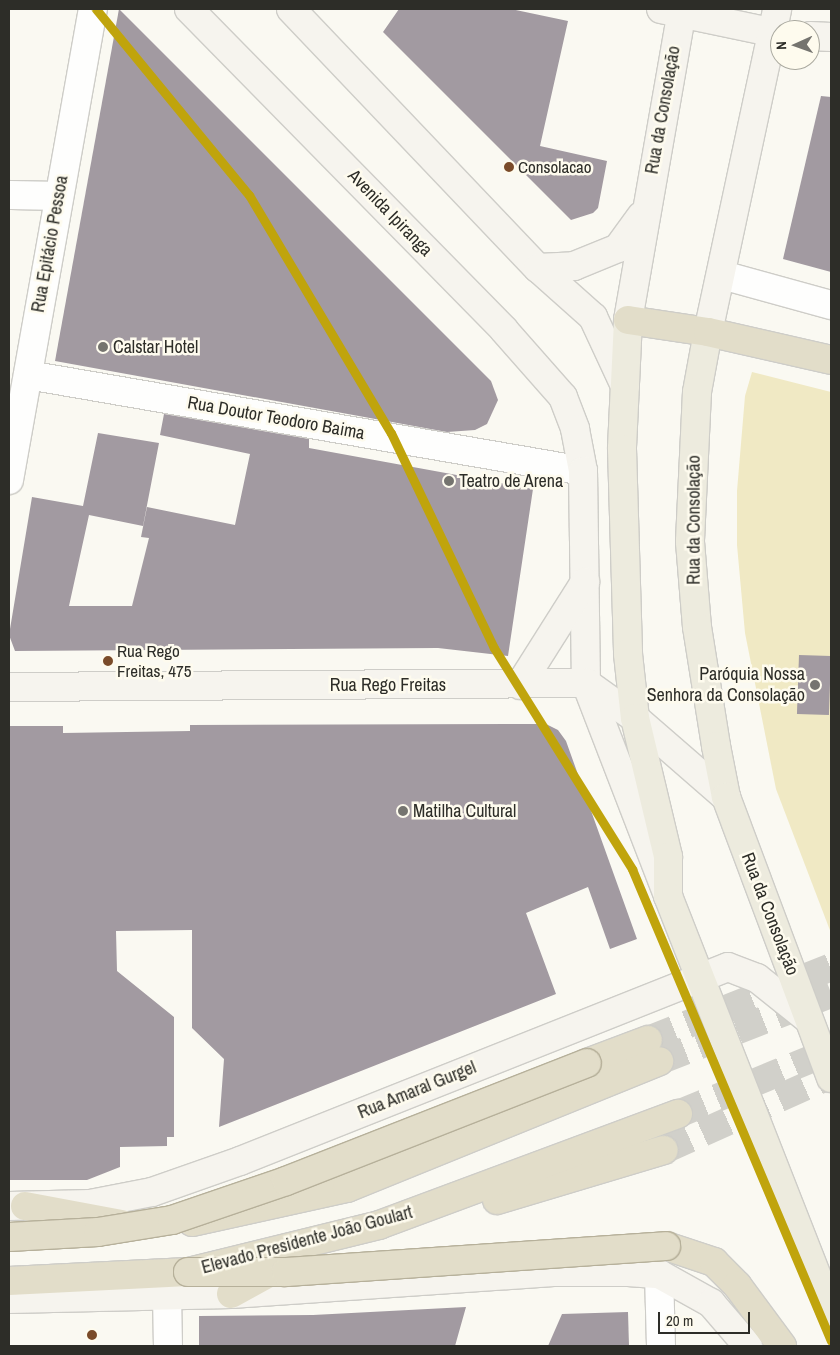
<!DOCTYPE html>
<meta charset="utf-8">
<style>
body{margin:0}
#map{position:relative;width:840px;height:1355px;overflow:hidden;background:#faf9f2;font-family:"Archivo Narrow",sans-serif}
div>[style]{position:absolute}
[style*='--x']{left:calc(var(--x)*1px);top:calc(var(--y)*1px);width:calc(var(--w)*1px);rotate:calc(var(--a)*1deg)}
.green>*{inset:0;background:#f0e9c4}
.building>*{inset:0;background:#a29aa1;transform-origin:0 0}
.highway-tunnel>*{height:28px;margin-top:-14px;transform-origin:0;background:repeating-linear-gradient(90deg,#d1d0ca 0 28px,transparent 0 42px)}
.roads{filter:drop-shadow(1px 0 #cecdc8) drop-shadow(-1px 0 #cecdc8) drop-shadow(0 1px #cecdc8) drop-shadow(0 -1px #cecdc8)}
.street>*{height:28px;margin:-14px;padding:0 14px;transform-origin:14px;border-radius:14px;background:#fefefd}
.secondary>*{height:28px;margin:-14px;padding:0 14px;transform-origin:14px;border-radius:14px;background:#f6f4ee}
.primary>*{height:28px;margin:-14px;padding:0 14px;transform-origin:14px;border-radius:14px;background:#edebde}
.highway>*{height:28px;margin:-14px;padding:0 14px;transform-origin:14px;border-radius:14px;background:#e2ddc9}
.bridges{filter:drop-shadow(1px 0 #b6b09a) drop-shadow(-1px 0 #b6b09a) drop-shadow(0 1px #b6b09a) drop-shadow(0 -1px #b6b09a)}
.highway-bridge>*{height:28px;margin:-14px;padding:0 14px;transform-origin:14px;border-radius:14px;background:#e2ddc9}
.metro-1>*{height:9px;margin:-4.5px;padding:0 4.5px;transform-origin:4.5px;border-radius:4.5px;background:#c0a40c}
.dots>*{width:14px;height:14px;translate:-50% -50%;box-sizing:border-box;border:2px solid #fefbee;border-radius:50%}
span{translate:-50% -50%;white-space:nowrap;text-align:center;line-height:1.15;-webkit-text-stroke:5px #fefbee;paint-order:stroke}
.bus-label{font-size:17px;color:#2d2d28}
.left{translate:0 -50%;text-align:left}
.street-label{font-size:18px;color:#2d2d28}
.poi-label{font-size:18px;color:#2d2d28}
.right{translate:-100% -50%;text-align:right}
.frame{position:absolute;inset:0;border:10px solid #2d2d28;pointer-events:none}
.north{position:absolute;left:770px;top:20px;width:50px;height:50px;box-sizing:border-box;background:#fefbee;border:1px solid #aaa99f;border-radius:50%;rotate:268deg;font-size:14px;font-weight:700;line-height:20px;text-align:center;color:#2d2d28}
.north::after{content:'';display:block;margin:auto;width:18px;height:22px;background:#75746f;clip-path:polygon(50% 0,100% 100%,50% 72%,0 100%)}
.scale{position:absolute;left:658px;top:1312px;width:92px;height:22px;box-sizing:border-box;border:2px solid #2d2d28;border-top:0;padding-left:6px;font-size:15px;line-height:18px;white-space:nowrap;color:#2d2d28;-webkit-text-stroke:4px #fefbee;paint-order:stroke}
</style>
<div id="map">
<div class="green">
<i style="clip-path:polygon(752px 372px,831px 392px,831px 933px,776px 789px,745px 633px,737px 545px,737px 491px,745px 396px)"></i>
</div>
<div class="building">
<i style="clip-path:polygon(119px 9px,491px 381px,498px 400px,487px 424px,475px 430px,447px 432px,55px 361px)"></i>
<i style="clip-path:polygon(399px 9px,511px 9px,568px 21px,540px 146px,607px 161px,598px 208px,593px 213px,571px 220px,383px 32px)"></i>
<i style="clip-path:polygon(821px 96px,831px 97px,831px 272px,783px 259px)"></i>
<i style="clip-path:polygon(164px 414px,309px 439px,309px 448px,533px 489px,508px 656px,438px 648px,15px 651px,9px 635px,32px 497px,83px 506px,98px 433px,159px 443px,143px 526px,89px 515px,69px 606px,132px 606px,149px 538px,141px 537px,147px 507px,235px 525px,250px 454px,160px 435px)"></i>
<i style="left:799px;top:655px;width:32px;height:59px;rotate:2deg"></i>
<i style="clip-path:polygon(546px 724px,558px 730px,566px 741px,637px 939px,610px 949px,588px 887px,526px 913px,556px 994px,219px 1127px,224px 1059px,192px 1028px,192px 930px,116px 931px,117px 971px,174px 1017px,174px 1137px,167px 1137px,167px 1146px,120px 1147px,120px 1167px,87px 1180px,9px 1180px,9px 726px,63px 726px,63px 733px,190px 731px,190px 725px)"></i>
<i style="clip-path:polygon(466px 1307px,455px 1346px,199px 1346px,199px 1316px,313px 1315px)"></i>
<i style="clip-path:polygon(628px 1312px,629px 1346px,548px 1346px,562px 1314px)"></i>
</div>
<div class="highway-tunnel">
<i style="--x:648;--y:1040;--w:197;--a:-21.7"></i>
<i style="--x:659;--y:1061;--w:185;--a:-21.3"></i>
<i style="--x:678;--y:1114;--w:165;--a:-22.4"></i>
<i style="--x:664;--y:1150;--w:183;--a:-24.2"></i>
</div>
<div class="roads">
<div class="street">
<i style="--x:9;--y:195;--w:49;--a:1.2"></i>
<i style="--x:722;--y:275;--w:113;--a:15.4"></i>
<i style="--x:28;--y:375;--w:563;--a:9.81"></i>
<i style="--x:9;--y:480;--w:478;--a:-79.9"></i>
<i style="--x:659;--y:1274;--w:72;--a:88.4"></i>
<i style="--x:167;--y:1295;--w:51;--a:88.9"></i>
</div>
<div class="secondary">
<i style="--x:189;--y:9;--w:450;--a:45.5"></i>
<i style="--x:504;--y:330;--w:89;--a:48.6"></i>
<i style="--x:563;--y:397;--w:34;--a:69"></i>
<i style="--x:575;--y:429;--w:43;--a:79.2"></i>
<i style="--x:583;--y:471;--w:212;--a:89.2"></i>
<i style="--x:586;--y:683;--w:228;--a:68.9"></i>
<i style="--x:291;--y:9;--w:358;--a:46.4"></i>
<i style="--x:538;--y:268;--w:74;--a:41.7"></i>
<i style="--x:593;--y:317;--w:76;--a:65.1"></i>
<i style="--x:661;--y:9;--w:122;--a:11.9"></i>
<i style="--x:810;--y:36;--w:21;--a:3"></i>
<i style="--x:538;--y:268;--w:36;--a:-3"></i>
<i style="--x:574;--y:266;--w:48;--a:-22.2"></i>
<i style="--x:618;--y:248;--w:39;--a:-54"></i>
<i style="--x:628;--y:320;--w:316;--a:-80.1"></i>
<i style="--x:708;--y:332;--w:330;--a:-77.9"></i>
<i style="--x:520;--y:685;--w:122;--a:-57.7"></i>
<i style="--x:9;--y:687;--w:577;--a:-0.4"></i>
<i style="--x:586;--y:683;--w:60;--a:35.5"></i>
<i style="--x:635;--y:718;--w:121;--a:41"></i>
<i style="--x:9;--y:1206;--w:81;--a:-1.4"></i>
<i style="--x:90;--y:1204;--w:63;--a:-11"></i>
<i style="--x:152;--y:1192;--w:93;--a:-19.4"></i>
<i style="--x:240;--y:1161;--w:525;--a:-21.68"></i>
<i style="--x:728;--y:967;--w:31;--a:21"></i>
<i style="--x:757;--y:978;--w:64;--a:38.7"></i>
<i style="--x:9;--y:1299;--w:222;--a:-1.3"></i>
<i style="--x:231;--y:1294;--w:323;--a:-3.9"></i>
<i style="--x:553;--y:1272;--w:75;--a:0"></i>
<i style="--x:628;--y:1272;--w:31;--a:4"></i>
<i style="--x:659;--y:1274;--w:60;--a:29.1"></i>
<i style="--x:711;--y:1303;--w:57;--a:49.3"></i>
</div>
<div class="primary">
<i style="--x:628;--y:320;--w:129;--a:92.7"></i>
<i style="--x:622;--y:449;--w:205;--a:88.3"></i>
<i style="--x:628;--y:654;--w:64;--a:83.8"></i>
<i style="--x:635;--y:718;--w:143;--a:76.6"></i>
<i style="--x:668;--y:857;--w:39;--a:90"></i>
<i style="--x:668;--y:896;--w:446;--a:68.6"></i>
<i style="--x:708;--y:332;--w:61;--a:100.4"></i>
<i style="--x:697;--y:392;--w:150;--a:92.7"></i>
<i style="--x:690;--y:542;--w:85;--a:85.3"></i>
<i style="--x:697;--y:627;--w:121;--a:80.9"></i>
<i style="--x:716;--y:746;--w:52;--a:78.9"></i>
<i style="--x:726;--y:797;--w:300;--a:69.5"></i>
</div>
<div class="highway">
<i style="--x:628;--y:320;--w:81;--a:8.5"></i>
<i style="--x:708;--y:332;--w:126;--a:12.8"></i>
<i style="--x:587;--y:1063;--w:65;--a:-20.7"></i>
<i style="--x:497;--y:1200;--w:174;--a:-16.7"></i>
<i style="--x:25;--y:1206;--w:98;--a:10.6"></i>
<i style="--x:192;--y:1222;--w:159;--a:-12.4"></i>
<i style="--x:347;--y:1188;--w:337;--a:-22.1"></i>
<i style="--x:666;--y:1246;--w:51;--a:18.4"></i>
<i style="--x:714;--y:1262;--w:33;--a:45"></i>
<i style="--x:737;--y:1285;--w:76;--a:53.6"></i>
<i style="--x:9;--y:1281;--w:179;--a:-2.9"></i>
<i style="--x:188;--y:1272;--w:197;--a:-13.8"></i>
<i style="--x:379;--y:1225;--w:319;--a:-20.4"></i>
<i style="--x:231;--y:1294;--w:56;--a:-28.9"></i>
</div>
</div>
<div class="bridges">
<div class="highway-bridge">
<i style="--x:9;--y:1237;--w:89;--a:-3.2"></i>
<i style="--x:98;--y:1232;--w:75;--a:-9.2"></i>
<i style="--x:172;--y:1220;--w:120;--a:-18.9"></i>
<i style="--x:286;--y:1181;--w:323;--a:-21.4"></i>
<i style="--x:188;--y:1272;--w:98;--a:0"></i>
<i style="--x:286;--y:1272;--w:381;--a:-3.9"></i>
</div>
</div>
<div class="metro-1">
<i style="--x:96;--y:9;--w:241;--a:50.6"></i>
<i style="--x:249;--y:195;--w:277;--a:59.2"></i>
<i style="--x:391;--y:433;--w:238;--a:64.4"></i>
<i style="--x:494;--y:648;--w:261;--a:58"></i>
<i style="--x:632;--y:869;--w:512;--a:67.14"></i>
</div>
<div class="dots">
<i style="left:509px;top:167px;background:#7a4b2a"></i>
<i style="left:103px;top:347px;background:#75746f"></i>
<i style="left:449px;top:481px;background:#75746f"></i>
<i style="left:108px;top:661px;background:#7a4b2a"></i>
<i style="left:815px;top:685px;background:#75746f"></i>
<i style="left:403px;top:811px;background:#75746f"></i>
<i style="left:92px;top:1335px;background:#7a4b2a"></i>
</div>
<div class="bus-label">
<span class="left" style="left:518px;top:167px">Consolacao</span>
<span class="left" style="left:117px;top:661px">Rua Rego<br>Freitas, 475</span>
</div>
<div class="street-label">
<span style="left:663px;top:110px;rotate:-80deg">Rua da Consolação</span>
<span style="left:390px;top:213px;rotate:46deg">Avenida Ipiranga</span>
<span style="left:50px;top:244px;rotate:-80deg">Rua Epitácio Pessoa</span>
<span style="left:276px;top:418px;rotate:10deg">Rua Doutor Teodoro Baima</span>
<span style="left:694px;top:520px;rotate:-90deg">Rua da Consolação</span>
<span style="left:388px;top:685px">Rua Rego Freitas</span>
<span style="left:770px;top:914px;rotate:69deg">Rua da Consolação</span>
<span style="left:417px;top:1090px;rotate:-22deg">Rua Amaral Gurgel</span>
<span style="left:307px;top:1240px;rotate:-15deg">Elevado Presidente João Goulart</span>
</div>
<div class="poi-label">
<span class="left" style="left:113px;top:347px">Calstar Hotel</span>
<span class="left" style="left:459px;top:481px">Teatro de Arena</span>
<span class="right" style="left:805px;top:685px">Paróquia Nossa<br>Senhora da Consolação</span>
<span class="left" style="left:413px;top:811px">Matilha Cultural</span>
</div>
<div class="frame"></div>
<div class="north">N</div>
<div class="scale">20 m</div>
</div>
